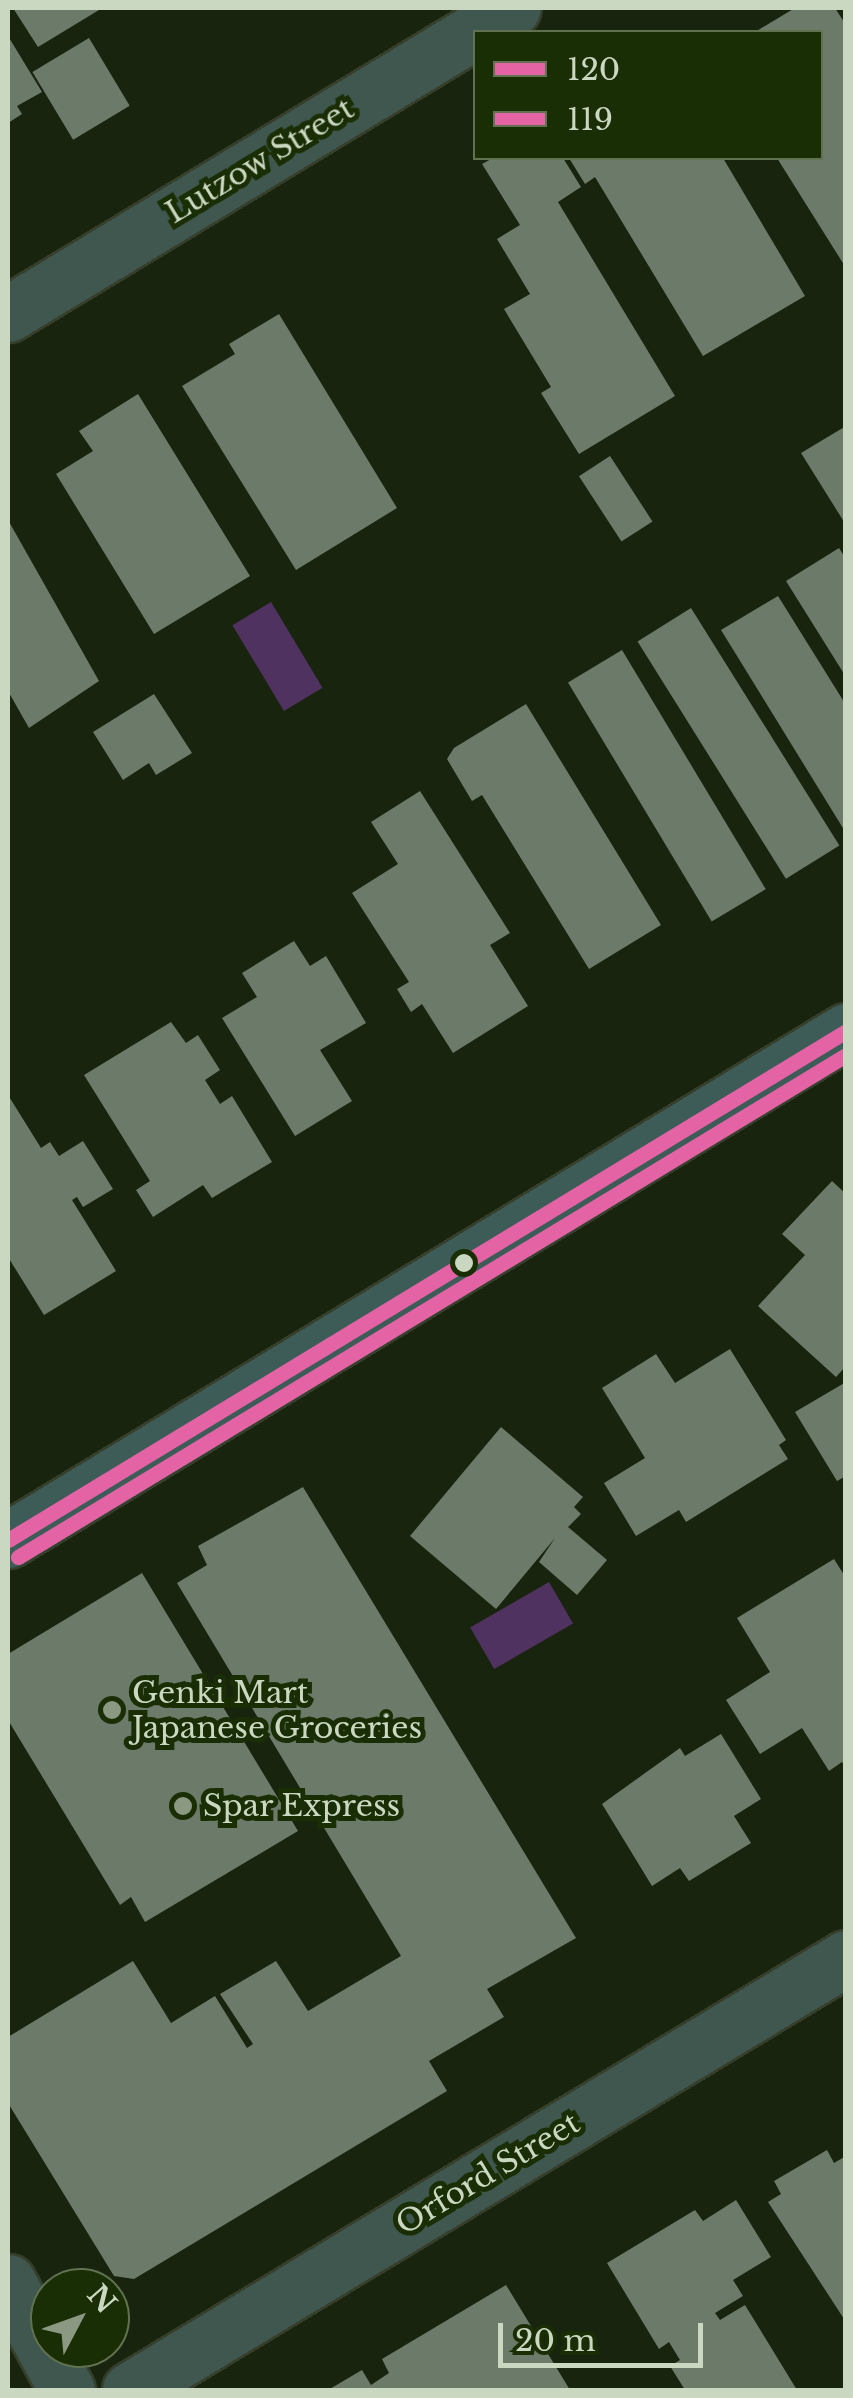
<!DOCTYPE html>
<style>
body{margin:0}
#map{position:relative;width:853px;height:2398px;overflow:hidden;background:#19240e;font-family:"Libre Baskerville",serif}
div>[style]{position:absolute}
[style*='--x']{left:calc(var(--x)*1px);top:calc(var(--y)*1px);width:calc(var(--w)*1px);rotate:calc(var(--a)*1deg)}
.water>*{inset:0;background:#503260;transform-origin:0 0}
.building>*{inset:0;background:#6c7a69;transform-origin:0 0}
.roads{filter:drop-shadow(2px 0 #353f2c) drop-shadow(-2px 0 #353f2c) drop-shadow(0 2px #353f2c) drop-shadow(0 -2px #353f2c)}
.minor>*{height:55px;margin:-27.5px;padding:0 27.5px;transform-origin:27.5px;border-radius:27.5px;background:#405750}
.major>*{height:55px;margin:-27.5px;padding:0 27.5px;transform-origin:27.5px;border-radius:27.5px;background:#3e5c57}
.bus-1>*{height:15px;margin:-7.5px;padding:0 7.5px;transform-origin:7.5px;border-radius:7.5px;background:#e463a4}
.bus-2>*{height:15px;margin:-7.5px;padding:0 7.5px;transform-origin:7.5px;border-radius:7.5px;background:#e463a4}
.dots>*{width:28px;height:28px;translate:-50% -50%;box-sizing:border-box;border:5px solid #192e04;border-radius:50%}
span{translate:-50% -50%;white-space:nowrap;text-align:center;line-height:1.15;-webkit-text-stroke:10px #192e04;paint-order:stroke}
.street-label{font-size:30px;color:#cad8c1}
.poi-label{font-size:30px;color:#cad8c1}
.left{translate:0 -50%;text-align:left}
.frame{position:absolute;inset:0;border:10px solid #cad8c1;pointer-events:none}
.legend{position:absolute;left:473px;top:30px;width:350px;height:130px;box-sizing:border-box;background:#192e04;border:2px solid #607250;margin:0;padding:12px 18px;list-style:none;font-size:30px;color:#cad8c1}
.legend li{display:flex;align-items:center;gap:20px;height:50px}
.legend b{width:50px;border:2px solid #607250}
.north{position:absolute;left:30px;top:2268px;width:100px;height:100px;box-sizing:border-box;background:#192e04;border:2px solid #607250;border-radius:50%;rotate:49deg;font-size:28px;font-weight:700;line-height:40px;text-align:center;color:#cad8c1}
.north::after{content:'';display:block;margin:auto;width:35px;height:45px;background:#8c9982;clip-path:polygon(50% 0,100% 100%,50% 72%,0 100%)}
.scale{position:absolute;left:498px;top:2323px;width:205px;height:45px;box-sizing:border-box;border:5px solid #cad8c1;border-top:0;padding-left:12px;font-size:30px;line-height:35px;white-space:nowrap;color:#cad8c1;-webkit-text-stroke:8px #192e04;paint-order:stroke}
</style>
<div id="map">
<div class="water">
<i style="left:271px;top:602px;width:100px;height:45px;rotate:59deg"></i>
<i style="left:549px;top:1582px;width:48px;height:91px;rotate:60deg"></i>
</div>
<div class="building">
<i style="clip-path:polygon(13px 8px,98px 8px,99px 10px,38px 47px)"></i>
<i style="clip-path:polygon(795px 8px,835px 8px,846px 25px,846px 268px,777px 158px,820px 158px,820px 32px,755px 32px)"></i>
<i style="clip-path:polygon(8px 36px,42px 92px,17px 106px,22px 114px,8px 123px)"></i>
<i style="left:89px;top:38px;width:79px;height:66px;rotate:59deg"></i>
<i style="clip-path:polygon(493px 158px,563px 158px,581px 187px,558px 202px,675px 396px,579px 454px,541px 393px,551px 387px,504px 309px,530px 294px,497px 239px,520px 225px,482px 164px)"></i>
<i style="clip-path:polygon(569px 158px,723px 158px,805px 296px,703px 356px,595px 177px,585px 184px)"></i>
<i style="clip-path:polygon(279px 314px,397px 508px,296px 570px,182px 386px,235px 354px,229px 344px)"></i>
<i style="clip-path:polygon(138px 394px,250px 576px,154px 634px,56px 474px,93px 451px,79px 431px)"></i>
<i style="clip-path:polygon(846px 426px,846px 525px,801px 453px)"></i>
<i style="left:610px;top:456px;width:78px;height:37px;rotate:57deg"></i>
<i style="clip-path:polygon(8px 520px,99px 681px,29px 728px,8px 691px)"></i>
<i style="clip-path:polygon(839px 548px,846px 559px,846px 677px,786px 581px)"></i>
<i style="clip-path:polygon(778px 596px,846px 705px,846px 833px,721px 630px)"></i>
<i style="left:691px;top:608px;width:280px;height:63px;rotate:58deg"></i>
<i style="left:622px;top:650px;width:279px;height:63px;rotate:59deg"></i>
<i style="clip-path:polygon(154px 694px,192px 753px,156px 775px,149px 763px,123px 780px,93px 732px)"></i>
<i style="clip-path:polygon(526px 704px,661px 925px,589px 969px,482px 795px,472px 801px,447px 759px,454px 748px)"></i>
<i style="clip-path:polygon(420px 791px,510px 933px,490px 945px,528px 1006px,453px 1053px,422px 1004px,411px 1012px,397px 989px,409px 982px,352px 893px,398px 864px,371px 822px)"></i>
<i style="clip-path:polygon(294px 941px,310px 966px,326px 956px,366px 1023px,320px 1050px,352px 1101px,295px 1136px,222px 1018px,257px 997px,242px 973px)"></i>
<i style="clip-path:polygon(171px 1022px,186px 1043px,198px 1035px,220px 1070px,205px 1080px,220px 1104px,232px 1096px,272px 1162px,212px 1198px,203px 1185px,153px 1217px,136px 1190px,150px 1181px,84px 1075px)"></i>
<i style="clip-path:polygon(8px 1095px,41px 1148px,50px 1142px,59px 1156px,83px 1141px,113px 1189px,83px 1207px,77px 1197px,72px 1200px,116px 1271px,44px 1315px,8px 1257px)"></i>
<i style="clip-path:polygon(832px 1181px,846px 1194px,846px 1366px,836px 1377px,758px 1306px,805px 1255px,782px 1234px)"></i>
<i style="clip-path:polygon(730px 1349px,786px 1440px,779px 1445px,788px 1459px,686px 1522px,679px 1510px,636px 1536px,604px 1483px,645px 1458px,602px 1388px,656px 1354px,675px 1383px)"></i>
<i style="clip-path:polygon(846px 1382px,846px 1476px,837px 1481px,795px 1412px)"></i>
<i style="clip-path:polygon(501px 1427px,583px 1497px,574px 1507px,581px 1514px,568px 1527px,607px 1560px,577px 1595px,539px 1562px,555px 1538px,496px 1609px,410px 1536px)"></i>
<i style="clip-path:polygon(303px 1487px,576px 1938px,487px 1989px,504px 2017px,429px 2061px,447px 2091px,134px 2279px,114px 2276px,8px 2103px,8px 2037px,133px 1961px,171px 2023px,215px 1996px,247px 2048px,253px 2044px,220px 1994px,276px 1961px,308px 2011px,401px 1956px,177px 1583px,207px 1565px,198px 1546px)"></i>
<i style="clip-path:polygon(834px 1559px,846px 1578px,846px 1767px,842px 1762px,829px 1771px,802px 1728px,760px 1754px,726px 1700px,770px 1672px,737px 1618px)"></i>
<i style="clip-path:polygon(142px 1573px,298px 1831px,145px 1922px,131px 1897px,120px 1905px,8px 1720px,8px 1654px)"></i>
<i style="clip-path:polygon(721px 1734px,761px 1799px,734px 1816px,751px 1843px,689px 1881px,680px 1868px,652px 1886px,602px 1804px,680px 1748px,685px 1756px)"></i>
<i style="clip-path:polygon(827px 2150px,834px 2163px,846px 2156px,846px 2322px,768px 2202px,781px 2194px,774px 2181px)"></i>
<i style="clip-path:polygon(736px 2200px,771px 2257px,733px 2280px,743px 2296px,715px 2313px,720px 2320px,745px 2305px,797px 2390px,685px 2390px,670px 2366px,680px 2360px,669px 2342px,659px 2349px,607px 2263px,695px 2210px,703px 2221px)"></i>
<i style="clip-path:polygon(506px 2285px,570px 2390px,328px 2390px,362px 2370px,371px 2385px,389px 2373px,382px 2359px)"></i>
</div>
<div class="roads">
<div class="minor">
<i style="--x:8;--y:314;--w:590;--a:-31.21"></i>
<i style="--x:8;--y:2282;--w:123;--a:61.4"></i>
<i style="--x:130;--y:2390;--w:836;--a:-31.1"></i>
</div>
<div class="major">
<i style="--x:8;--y:1540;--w:980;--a:-31.27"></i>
</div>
</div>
<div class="bus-1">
<i style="--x:8;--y:1540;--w:980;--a:-31.27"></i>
</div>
<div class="bus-2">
<i style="--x:18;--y:1557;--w:968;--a:-31.23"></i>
</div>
<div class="dots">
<i style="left:464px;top:1263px;background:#cad8c1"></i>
<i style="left:112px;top:1710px;background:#8c9982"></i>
<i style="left:183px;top:1806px;background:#8c9982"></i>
</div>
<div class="street-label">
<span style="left:260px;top:161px;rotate:-31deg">Lutzow Street</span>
<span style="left:488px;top:2174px;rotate:-31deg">Orford Street</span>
</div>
<div class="poi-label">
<span class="left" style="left:132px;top:1710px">Genki Mart<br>Japanese Groceries</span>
<span class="left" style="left:203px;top:1806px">Spar Express</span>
</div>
<div class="frame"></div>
<ul class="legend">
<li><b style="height:12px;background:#e463a4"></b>120</li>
<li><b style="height:12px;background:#e463a4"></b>119</li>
</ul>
<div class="north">N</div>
<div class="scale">20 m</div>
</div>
